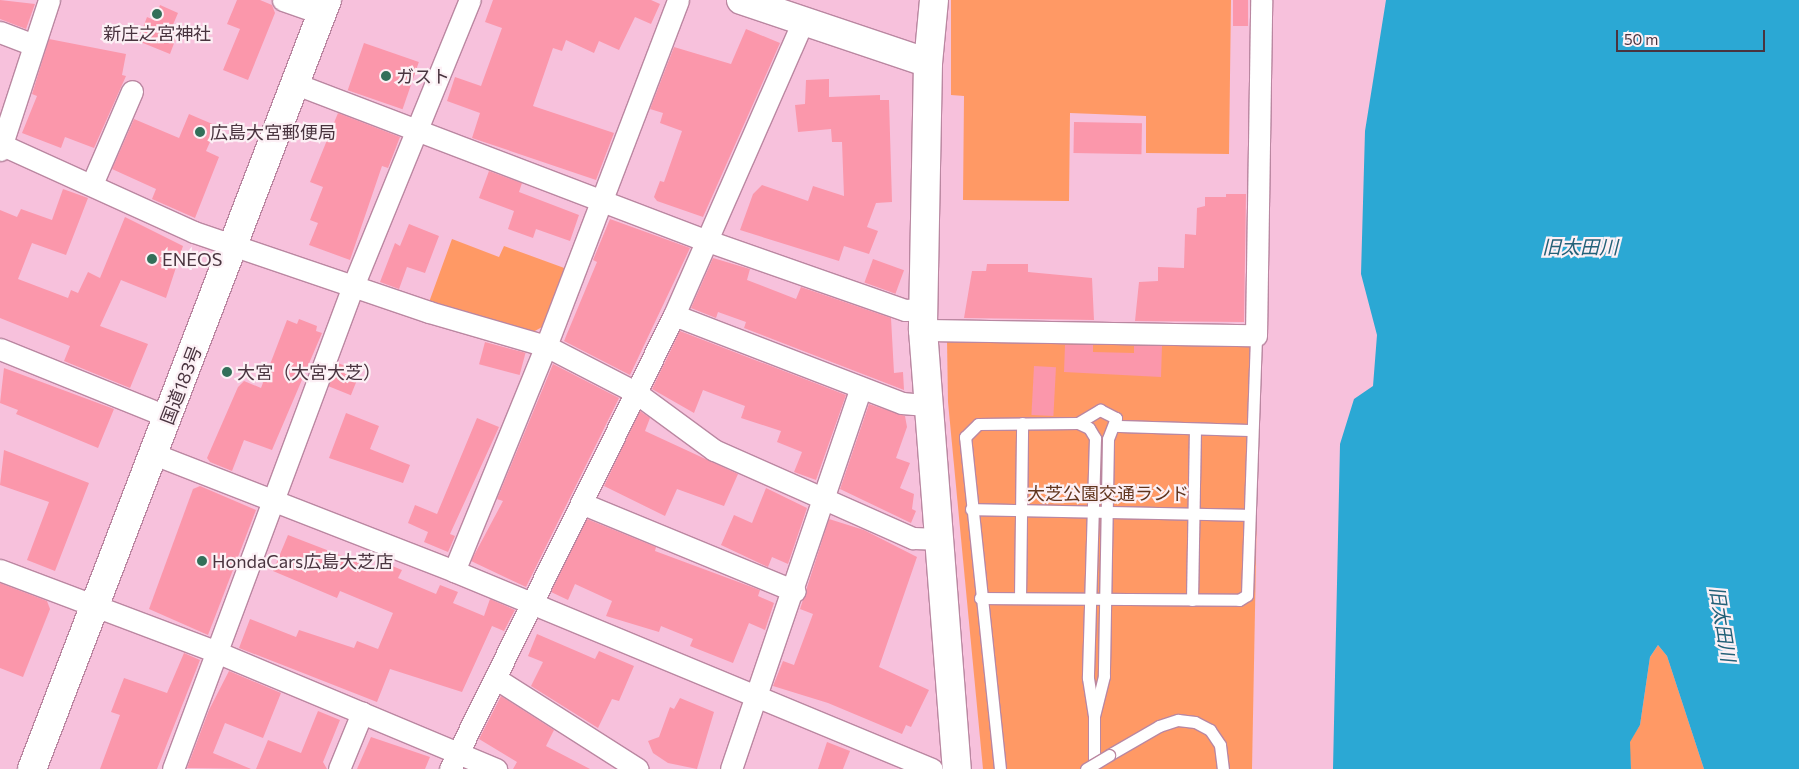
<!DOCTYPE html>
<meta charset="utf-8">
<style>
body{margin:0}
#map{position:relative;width:1799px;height:769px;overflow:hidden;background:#f7c1dc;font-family:Commissioner,"Noto Sans JP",sans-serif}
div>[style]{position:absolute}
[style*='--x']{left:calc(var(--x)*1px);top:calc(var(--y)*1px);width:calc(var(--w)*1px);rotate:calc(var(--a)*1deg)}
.green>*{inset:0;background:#ff9965}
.water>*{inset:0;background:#2ba8d4}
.building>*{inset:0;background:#fb97ab;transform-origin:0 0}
.roads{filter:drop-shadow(1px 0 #ba87a1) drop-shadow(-1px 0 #ba87a1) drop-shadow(0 1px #ba87a1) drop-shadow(0 -1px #ba87a1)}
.lane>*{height:11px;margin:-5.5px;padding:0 5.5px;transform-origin:5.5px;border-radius:5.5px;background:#fff}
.street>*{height:21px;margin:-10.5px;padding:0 10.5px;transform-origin:10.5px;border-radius:10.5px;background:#fff}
.secondary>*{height:28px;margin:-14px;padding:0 14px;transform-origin:14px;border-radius:14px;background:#fff}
.highway>*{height:28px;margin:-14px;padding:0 14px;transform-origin:14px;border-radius:14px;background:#fff}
.bridges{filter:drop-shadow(1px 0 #ba87a1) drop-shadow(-1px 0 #ba87a1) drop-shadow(0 1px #ba87a1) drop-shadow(0 -1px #ba87a1)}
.lane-bridge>*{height:11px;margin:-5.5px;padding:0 5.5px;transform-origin:5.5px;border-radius:5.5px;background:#fff}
.dots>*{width:14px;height:14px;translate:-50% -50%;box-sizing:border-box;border:2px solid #fcf0f5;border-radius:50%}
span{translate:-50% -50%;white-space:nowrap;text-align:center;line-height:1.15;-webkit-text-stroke:4.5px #fcf0f5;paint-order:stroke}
.poi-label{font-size:18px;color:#49343f}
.left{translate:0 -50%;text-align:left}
.street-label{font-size:18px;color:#49343f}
.park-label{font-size:18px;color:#61351e}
.water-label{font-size:19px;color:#226078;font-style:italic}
.scale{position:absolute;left:1616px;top:30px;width:149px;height:22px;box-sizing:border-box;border:2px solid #49343f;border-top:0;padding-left:6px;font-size:15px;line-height:18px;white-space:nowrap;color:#49343f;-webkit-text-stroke:4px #fcf0f5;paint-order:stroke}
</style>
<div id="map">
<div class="green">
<i style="clip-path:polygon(951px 0,1231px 0,1229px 154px,1146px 153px,1146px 116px,1070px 113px,1069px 201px,963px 200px,964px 96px,951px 95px)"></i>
<i style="clip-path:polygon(452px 239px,499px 257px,504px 246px,567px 269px,544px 326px,533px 332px,428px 305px)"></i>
<i style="clip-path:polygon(947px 340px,1260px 346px,1252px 769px,983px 769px,948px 402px)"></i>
<i style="clip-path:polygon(1658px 645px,1667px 656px,1704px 769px,1631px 769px,1629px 742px,1640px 725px,1650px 657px)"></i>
</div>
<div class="water">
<i style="clip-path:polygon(1386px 0,1799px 0,1799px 769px,1704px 769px,1667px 656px,1658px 645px,1650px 657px,1640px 725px,1630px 742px,1631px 769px,1333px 769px,1340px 444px,1354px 399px,1373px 386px,1377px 335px,1361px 274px,1365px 131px)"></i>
</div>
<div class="building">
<i style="clip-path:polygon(0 0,35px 4px,26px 29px,0 19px)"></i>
<i style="clip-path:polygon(237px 0,260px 0,272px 5px,275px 13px,248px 80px,223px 70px,240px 29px,227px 24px)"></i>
<i style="clip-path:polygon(493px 0,651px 0,660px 4px,651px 24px,635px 17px,619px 50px,599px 41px,594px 53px,566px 40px,562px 51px,553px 48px,533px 106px,614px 133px,596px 180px,472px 138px,480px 113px,447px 101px,455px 77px,481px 86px,502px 28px,485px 22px)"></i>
<i style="left:1233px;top:0;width:15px;height:26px"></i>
<i style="clip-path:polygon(160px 5px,178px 13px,172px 27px,179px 30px,170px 54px,138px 41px,147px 17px,154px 20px)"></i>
<i style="clip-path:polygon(746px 29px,780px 43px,703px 217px,657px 201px,654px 197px,660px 181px,664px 182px,682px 131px,660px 123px,663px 113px,650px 109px,674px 47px,731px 64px)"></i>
<i style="clip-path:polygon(49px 39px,126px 54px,122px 75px,126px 76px,94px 148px,65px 137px,61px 148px,22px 133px,37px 96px,32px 94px)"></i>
<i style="left:364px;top:43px;width:58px;height:50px;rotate:19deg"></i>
<i style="clip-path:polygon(829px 79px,829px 97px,880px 95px,880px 100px,889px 100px,892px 202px,876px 203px,867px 227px,878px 231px,869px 254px,844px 246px,839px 261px,740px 230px,753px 194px,762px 185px,808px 201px,813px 186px,844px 196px,842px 142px,832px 142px,831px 129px,798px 132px,795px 105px,805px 104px,806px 80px)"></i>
<i style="clip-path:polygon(338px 113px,400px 137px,388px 168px,382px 166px,350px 260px,309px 245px,318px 223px,310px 220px,323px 187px,310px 182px)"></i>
<i style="clip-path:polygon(189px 114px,217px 126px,206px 151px,219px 157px,195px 218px,152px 199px,156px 189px,112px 169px,134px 119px,179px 138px)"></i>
<i style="left:1074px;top:122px;width:68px;height:31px;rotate:1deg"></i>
<i style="clip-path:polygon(489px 171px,522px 183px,519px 192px,579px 215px,570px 241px,536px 229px,533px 238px,508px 229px,514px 211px,479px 198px)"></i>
<i style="clip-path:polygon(63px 189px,88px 198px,66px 255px,32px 243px,18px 279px,68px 298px,71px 290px,78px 293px,88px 272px,100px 278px,125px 217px,183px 246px,166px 298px,121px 280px,100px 326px,148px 344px,130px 388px,64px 361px,70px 346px,0 318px,0 210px,17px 217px,21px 209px,52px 220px)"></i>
<i style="clip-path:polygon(1226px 194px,1246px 194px,1244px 322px,1135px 321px,1139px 282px,1158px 281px,1158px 267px,1184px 268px,1185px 234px,1196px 235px,1197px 208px,1205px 206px,1205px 197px,1226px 197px)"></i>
<i style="clip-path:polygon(610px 219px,690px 248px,630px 375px,564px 341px,597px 262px,593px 260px)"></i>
<i style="clip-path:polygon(409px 224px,439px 236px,425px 273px,407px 267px,399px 289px,380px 282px,395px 243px,400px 246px)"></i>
<i style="clip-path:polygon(713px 258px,750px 269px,747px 280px,796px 299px,801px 287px,891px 318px,894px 373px,903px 372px,904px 390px,744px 328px,746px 322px,718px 312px,716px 318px,691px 308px)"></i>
<i style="left:873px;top:259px;width:33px;height:25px;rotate:20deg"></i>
<i style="clip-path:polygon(987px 264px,1028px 264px,1028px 272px,1092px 278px,1094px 320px,964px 318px,972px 271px,986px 271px)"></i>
<i style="clip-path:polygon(299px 319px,317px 326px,316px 331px,322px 333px,272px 450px,244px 440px,232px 471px,210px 462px,207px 458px,238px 387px,244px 381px,261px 388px,287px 320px,297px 324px)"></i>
<i style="clip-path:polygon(680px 331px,846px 395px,816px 480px,794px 472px,802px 452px,777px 442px,781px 431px,741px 418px,745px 406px,703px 390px,694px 413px,652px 389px)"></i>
<i style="left:485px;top:342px;width:42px;height:23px;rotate:15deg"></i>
<i style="clip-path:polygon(1065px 345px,1093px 345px,1093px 352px,1134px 353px,1134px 346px,1162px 346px,1161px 377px,1064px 372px)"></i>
<i style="left:338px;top:363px;width:24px;height:25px;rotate:22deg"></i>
<i style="clip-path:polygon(553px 364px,619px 398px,526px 587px,471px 561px,503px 501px,497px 499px)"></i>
<i style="left:1034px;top:366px;width:22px;height:49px;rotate:3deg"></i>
<i style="clip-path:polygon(4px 368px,114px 409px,98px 448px,16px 414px,18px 410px,0 403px)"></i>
<i style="clip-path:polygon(869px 404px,905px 416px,907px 427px,896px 458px,910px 463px,900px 488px,914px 494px,912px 509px,916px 511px,911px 523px,840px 489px)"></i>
<i style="clip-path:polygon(640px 411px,650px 418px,645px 431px,738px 474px,724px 506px,677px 489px,665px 516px,604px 486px)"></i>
<i style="clip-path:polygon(346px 413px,379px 426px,370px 449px,410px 465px,403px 483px,329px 458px)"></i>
<i style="clip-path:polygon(477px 418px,499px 427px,450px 534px,455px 536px,448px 552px,424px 542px,428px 532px,408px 523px,415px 505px,437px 514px)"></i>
<i style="clip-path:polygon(4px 450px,89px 483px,55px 571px,27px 560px,49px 502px,0 485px)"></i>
<i style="clip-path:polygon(200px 486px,256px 510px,208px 635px,149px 609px,193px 489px)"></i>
<i style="clip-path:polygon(766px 488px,807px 508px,788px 564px,772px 557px,768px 567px,721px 545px,734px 515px,752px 523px)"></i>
<i style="clip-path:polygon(587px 519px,656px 547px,655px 551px,760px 590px,758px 596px,774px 603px,765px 630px,749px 623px,733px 663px,690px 646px,693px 639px,661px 626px,659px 632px,606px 616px,612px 601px,575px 584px,568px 600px,551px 592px)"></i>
<i style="clip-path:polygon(829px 519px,864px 530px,917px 557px,879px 667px,929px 690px,911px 727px,906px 725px,902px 734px,828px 703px,773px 686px,783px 661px,794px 665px,813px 614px,800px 609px)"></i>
<i style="clip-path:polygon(288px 535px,376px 569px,380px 561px,402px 570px,398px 578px,436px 594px,440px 585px,458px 592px,453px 603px,484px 616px,490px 599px,515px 610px,504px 631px,492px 626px,462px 692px,390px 669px,377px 702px,239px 648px,250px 619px,296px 637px,299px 630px,354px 648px,357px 641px,378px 649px,393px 613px,340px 591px,337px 598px,273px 571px)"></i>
<i style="clip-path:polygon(0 583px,47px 601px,50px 609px,23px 677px,0 668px)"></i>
<i style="clip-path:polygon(537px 634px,595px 659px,599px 651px,634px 666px,619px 701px,612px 699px,598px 728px,531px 686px,543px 662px,528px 656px)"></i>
<i style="clip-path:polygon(184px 653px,200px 660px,157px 769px,100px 769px,120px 715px,111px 712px,124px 678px,167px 693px)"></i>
<i style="clip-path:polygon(229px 671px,281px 693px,263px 738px,225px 723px,213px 753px,251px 769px,187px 768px,209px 710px)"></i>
<i style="clip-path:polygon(501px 696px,554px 730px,546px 746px,590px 769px,513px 769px,517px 762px,479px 739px)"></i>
<i style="clip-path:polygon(680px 698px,714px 712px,697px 769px,668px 763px,653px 753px,648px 741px,659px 737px,670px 707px,674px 709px)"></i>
<i style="clip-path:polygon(318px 711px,340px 720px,323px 762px,327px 769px,256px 769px,268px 740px,301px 753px)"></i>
<i style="clip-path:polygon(371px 737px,430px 757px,425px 769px,357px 769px)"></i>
<i style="clip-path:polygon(827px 742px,850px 751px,843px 769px,818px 769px)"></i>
</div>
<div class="roads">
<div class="lane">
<i style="--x:1078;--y:423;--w:12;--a:24"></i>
<i style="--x:1089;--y:428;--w:12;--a:59"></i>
<i style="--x:1095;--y:438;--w:240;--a:91.7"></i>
<i style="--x:1088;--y:678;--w:38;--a:81"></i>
<i style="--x:1094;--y:716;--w:53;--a:90"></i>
<i style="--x:1117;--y:426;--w:134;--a:1.7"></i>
<i style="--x:971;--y:509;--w:278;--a:1.2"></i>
<i style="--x:980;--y:598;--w:259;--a:0.4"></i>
<i style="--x:1239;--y:600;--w:9;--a:-32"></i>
<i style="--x:1247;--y:595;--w:260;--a:-88"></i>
<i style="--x:1020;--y:598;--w:175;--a:-89.3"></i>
<i style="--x:1192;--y:600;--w:171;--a:-89"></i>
<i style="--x:1109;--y:755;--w:58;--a:-30.1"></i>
<i style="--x:1159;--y:726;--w:20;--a:-18"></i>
<i style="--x:1178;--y:720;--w:17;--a:7"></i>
<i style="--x:1195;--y:722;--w:17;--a:28"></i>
<i style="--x:1210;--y:730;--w:18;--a:56"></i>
<i style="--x:1220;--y:745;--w:24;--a:83"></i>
<i style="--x:1000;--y:769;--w:334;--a:-96"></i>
<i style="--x:965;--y:437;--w:18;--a:-45"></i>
<i style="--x:978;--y:424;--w:100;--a:-0.6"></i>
<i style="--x:1078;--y:423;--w:26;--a:-31"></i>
<i style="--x:1100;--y:410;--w:18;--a:27"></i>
<i style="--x:1116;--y:418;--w:22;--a:111"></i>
<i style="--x:1108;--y:439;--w:237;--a:91"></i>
<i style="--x:1104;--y:676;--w:41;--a:104"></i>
</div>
<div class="street">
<i style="--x:283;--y:0;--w:42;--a:19.3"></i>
<i style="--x:0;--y:32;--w:36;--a:21"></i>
<i style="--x:296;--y:84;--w:441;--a:20.9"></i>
<i style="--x:708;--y:241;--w:209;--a:19.3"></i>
<i style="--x:905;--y:310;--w:18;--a:-3"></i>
<i style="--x:0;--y:144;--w:213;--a:24.4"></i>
<i style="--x:194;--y:232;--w:248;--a:18.8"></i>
<i style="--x:429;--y:312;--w:122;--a:16.2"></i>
<i style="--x:546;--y:346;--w:100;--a:27.3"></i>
<i style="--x:635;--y:392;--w:98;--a:36.3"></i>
<i style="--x:714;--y:450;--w:218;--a:23.9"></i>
<i style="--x:913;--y:538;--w:25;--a:2"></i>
<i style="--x:0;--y:150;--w:158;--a:-71.9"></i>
<i style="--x:92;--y:184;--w:101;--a:-66.7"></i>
<i style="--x:674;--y:315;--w:244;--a:21.1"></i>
<i style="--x:902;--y:403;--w:24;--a:5"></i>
<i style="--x:923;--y:330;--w:333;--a:0.9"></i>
<i style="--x:1256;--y:335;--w:335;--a:-89.1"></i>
<i style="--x:0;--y:349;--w:181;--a:22"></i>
<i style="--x:154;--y:454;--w:322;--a:21.3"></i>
<i style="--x:454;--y:571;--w:517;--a:22.5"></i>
<i style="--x:581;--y:503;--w:231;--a:22.4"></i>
<i style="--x:0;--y:570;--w:229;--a:20.7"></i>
<i style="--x:214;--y:651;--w:306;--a:22.7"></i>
<i style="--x:454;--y:571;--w:243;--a:-67.8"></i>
<i style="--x:546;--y:346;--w:370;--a:-69.1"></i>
<i style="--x:495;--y:678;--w:169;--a:32.5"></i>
<i style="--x:173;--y:769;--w:515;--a:-69.56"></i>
<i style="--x:353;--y:286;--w:309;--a:-67.8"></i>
<i style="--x:339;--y:769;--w:61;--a:-67.7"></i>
<i style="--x:450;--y:769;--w:506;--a:-63.74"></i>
<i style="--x:674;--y:315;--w:321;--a:-66.3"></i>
<i style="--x:731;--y:769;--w:403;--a:-71.2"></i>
</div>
<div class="secondary">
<i style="--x:741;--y:0;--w:197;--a:18.6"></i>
<i style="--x:934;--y:0;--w:63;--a:95.4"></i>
<i style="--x:928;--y:63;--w:267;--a:91.1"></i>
<i style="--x:923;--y:330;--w:440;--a:85.6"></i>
</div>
<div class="highway">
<i style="--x:32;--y:769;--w:824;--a:-69.01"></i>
</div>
</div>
<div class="bridges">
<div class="lane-bridge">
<i style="--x:1086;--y:769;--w:27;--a:-31"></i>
</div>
</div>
<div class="dots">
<i style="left:157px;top:14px;background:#336f59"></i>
<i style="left:386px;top:76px;background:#336f59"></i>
<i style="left:200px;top:132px;background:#336f59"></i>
<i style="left:152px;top:259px;background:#336f59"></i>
<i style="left:227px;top:372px;background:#336f59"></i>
<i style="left:202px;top:561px;background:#336f59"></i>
</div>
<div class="poi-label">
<span style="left:157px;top:33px">新庄之宮神社</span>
<span class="left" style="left:396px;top:76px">ガスト</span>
<span class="left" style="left:210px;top:132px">広島大宮郵便局</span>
<span class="left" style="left:162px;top:259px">ENEOS</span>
<span class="left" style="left:237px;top:372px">大宮（大宮大芝）</span>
<span class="left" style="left:212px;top:561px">HondaCars広島大芝店</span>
</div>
<div class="street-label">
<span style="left:181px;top:385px;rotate:-69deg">国道183号</span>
</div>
<div class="park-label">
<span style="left:1108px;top:493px">大芝公園交通ランド</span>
</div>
<div class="water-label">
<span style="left:1580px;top:247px">旧太田川</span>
<span style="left:1723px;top:624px;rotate:81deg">旧太田川</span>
</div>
<div class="scale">50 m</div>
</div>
